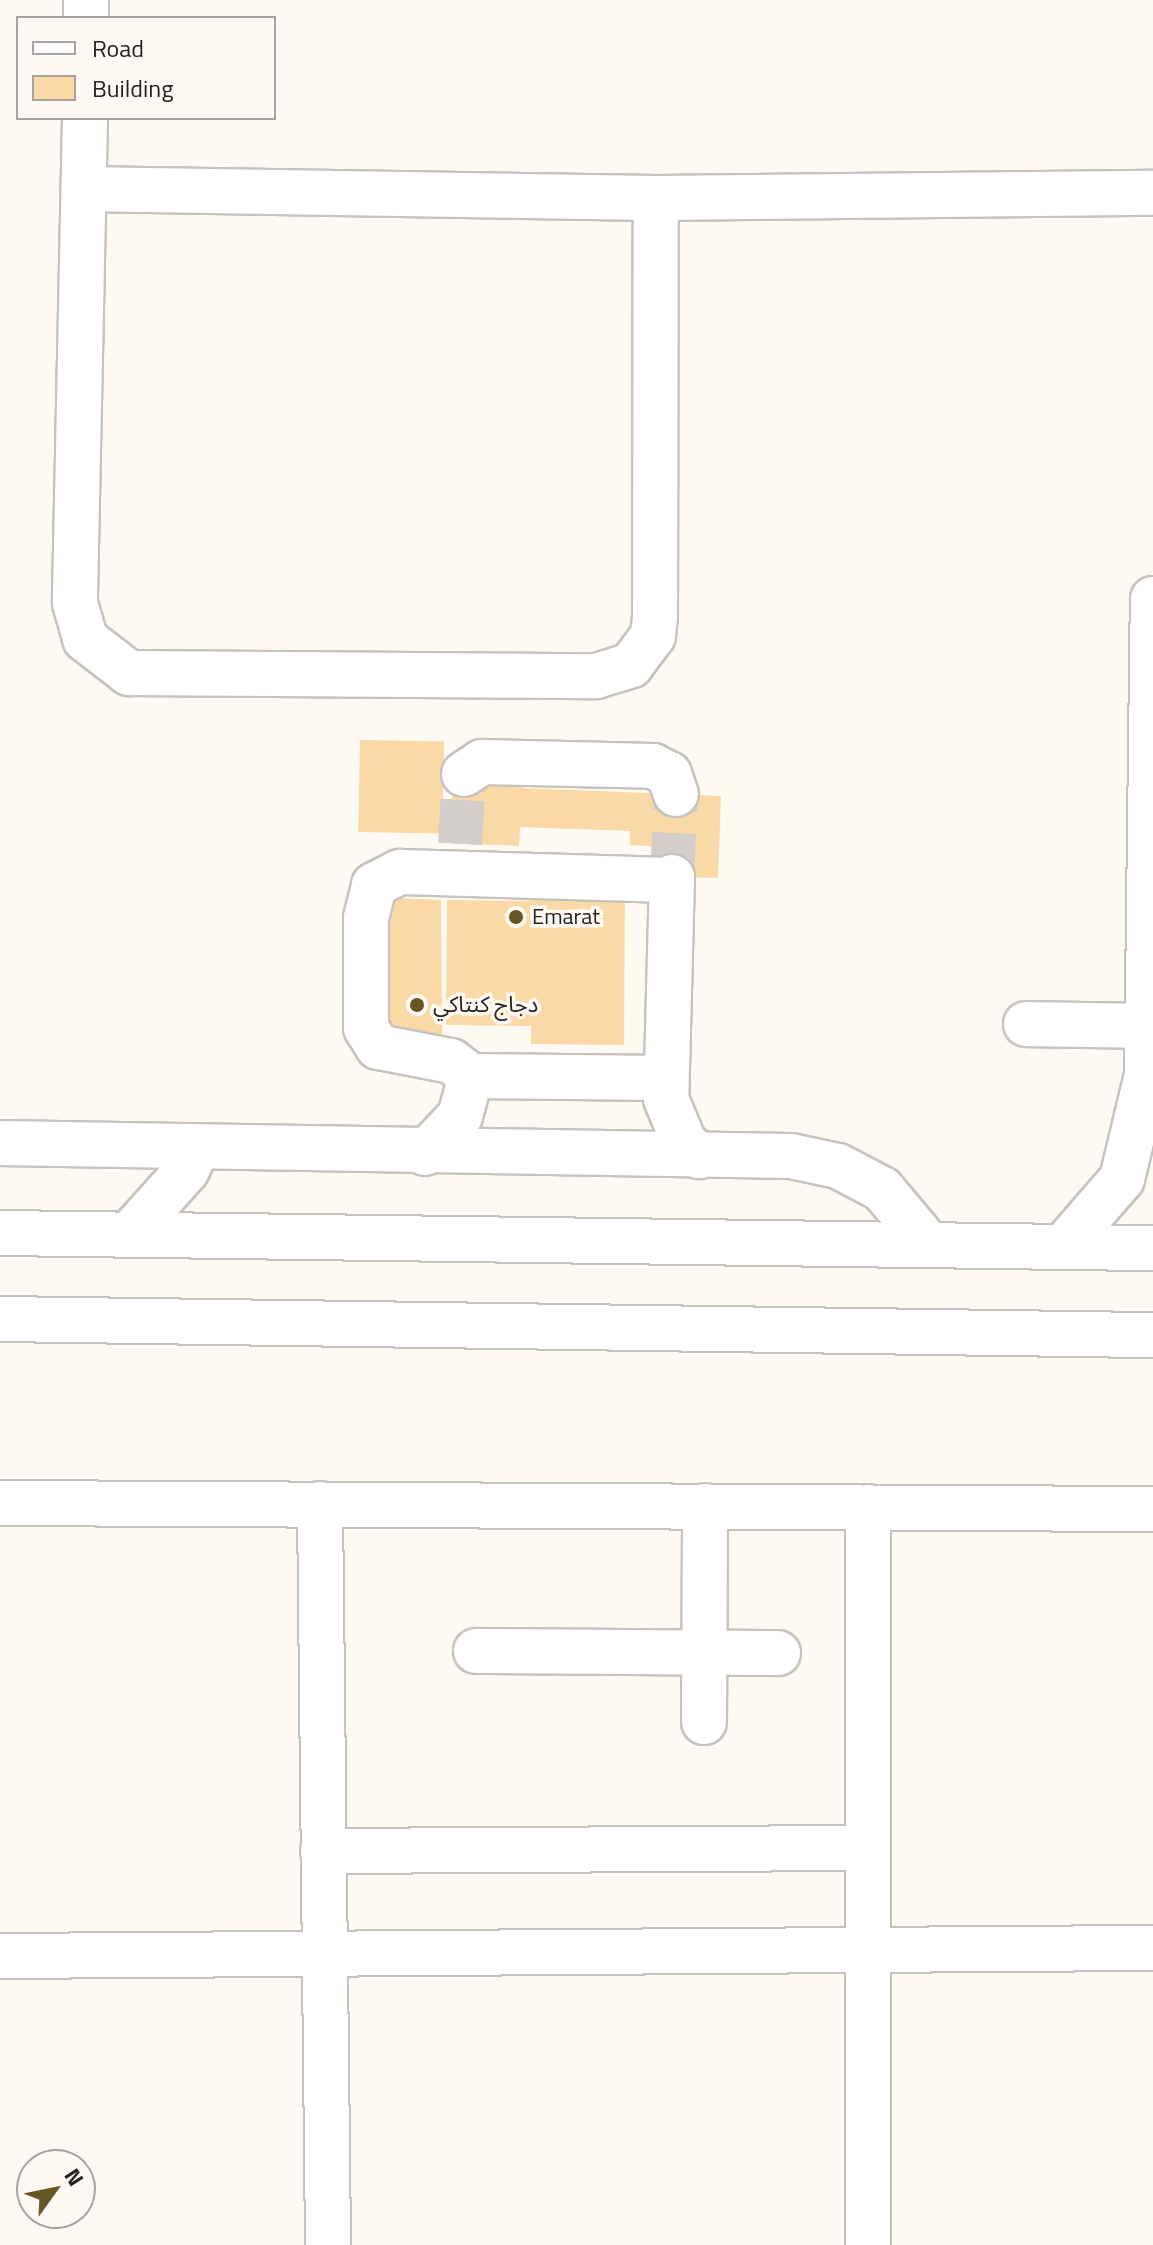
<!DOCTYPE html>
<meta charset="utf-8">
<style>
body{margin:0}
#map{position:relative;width:1153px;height:2245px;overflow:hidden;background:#fff9f4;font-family:"Titillium Web","Noto Sans Arabic",sans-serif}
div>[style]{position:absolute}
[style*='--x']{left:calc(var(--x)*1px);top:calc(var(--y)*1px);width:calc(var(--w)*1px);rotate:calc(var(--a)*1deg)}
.building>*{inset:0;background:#f9d9a6;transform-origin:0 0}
.minor-tunnel>*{height:44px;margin-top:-22px;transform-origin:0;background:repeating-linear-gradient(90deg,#d3ceca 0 44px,transparent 0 66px)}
.roads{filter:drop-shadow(2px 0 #c7c2bd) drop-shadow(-2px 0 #c7c2bd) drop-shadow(0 2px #c7c2bd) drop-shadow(0 -2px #c7c2bd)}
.minor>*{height:44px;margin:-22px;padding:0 22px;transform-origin:22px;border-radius:22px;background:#fff}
.dots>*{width:22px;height:22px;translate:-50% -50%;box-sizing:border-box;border:4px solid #fff9f4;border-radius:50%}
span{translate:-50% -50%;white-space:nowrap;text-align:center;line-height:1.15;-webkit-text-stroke:7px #fff9f4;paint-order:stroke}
.poi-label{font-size:22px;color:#252321}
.left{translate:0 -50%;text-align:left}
.legend{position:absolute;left:16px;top:16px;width:260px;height:104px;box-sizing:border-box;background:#fff9f4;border:2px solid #a8a3a0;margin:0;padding:10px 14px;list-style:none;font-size:24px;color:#252321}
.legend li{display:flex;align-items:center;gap:16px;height:40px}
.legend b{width:40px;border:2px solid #a8a3a0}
.north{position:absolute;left:16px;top:2149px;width:80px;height:80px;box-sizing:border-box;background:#fff9f4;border:2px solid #a8a3a0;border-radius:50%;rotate:57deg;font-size:22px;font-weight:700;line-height:32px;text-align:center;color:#252321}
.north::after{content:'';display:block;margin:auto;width:28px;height:36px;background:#675624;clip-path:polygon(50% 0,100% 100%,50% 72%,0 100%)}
</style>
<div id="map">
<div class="building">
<i style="left:360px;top:740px;width:84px;height:92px;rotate:1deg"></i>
<i style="clip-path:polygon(453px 774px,523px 777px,523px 788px,721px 796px,718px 878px,669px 877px,670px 847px,630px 845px,630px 831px,520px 827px,519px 846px,451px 843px)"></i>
<i style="clip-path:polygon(528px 883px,625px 884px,624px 1045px,531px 1044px,531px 1026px,446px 1025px,447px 900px,529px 901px)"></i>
<i style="clip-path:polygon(394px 898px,441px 900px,442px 1034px,394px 1035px,383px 1027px,376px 910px)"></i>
</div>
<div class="minor-tunnel">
<i style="--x:460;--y:844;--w:70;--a:-86.7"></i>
<i style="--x:672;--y:877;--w:83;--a:-87.2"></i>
</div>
<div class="roads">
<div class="minor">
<i style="--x:86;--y:18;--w:18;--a:-90"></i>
<i style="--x:85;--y:118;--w:485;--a:91.2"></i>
<i style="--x:75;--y:603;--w:37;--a:74"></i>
<i style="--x:85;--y:639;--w:56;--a:37.7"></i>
<i style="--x:129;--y:673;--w:467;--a:0.4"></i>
<i style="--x:596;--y:676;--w:37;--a:-17"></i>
<i style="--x:631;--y:665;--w:36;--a:-53"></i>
<i style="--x:653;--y:636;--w:19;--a:-84"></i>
<i style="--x:655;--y:617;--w:419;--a:-89.9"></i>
<i style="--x:84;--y:189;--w:572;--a:0.9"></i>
<i style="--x:656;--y:198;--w:497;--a:-0.6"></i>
<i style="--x:464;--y:774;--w:22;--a:-34"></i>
<i style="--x:482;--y:762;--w:171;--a:1.3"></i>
<i style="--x:653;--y:766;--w:18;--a:27"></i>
<i style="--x:669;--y:774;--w:21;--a:71"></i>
<i style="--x:672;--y:877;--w:222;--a:91.5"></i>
<i style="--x:666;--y:1099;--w:47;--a:67.3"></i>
<i style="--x:684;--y:1142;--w:21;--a:43"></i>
<i style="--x:1026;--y:1024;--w:122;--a:0.9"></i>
<i style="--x:471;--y:1076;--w:195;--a:0.6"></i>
<i style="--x:0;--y:1143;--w:791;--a:0.94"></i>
<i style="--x:791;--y:1156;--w:48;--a:12"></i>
<i style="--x:838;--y:1166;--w:50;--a:27.6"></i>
<i style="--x:882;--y:1189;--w:73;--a:50"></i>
<i style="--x:425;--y:1153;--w:51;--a:-46.6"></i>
<i style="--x:460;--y:1116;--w:41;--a:-74.6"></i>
<i style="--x:471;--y:1076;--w:25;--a:-143"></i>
<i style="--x:451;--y:1061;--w:74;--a:-169.1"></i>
<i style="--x:378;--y:1047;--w:22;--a:-122"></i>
<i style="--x:366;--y:1028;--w:110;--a:-90"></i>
<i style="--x:366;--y:918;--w:34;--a:-76"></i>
<i style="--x:374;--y:885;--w:29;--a:-27"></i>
<i style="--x:400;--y:872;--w:272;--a:1.7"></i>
<i style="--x:0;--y:1233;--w:1153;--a:0.75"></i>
<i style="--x:129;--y:1235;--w:87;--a:-48.3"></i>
<i style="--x:187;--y:1170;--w:22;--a:-66"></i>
<i style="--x:1063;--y:1247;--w:90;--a:-49.1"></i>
<i style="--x:1122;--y:1179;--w:107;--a:-76.5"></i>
<i style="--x:1147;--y:1075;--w:476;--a:-89.3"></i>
<i style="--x:0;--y:1319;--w:1153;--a:0.8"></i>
<i style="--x:0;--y:1503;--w:1153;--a:0.3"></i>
<i style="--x:320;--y:1504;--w:741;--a:89.38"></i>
<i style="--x:868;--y:1507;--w:738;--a:90"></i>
<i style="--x:476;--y:1651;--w:302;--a:0.4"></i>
<i style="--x:704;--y:1722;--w:216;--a:-89.7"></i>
<i style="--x:323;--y:1851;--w:545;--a:-0.32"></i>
<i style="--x:0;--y:1956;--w:1153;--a:-0.4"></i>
</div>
</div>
<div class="dots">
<i style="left:516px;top:917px;background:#675624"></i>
<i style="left:417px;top:1005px;background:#675624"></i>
</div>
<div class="poi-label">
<span class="left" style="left:532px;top:917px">Emarat</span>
<span class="left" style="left:433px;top:1005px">دجاج كنتاكي</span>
</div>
<ul class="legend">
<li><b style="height:10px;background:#fff"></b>Road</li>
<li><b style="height:22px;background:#f9d9a6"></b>Building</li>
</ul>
<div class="north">N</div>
</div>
